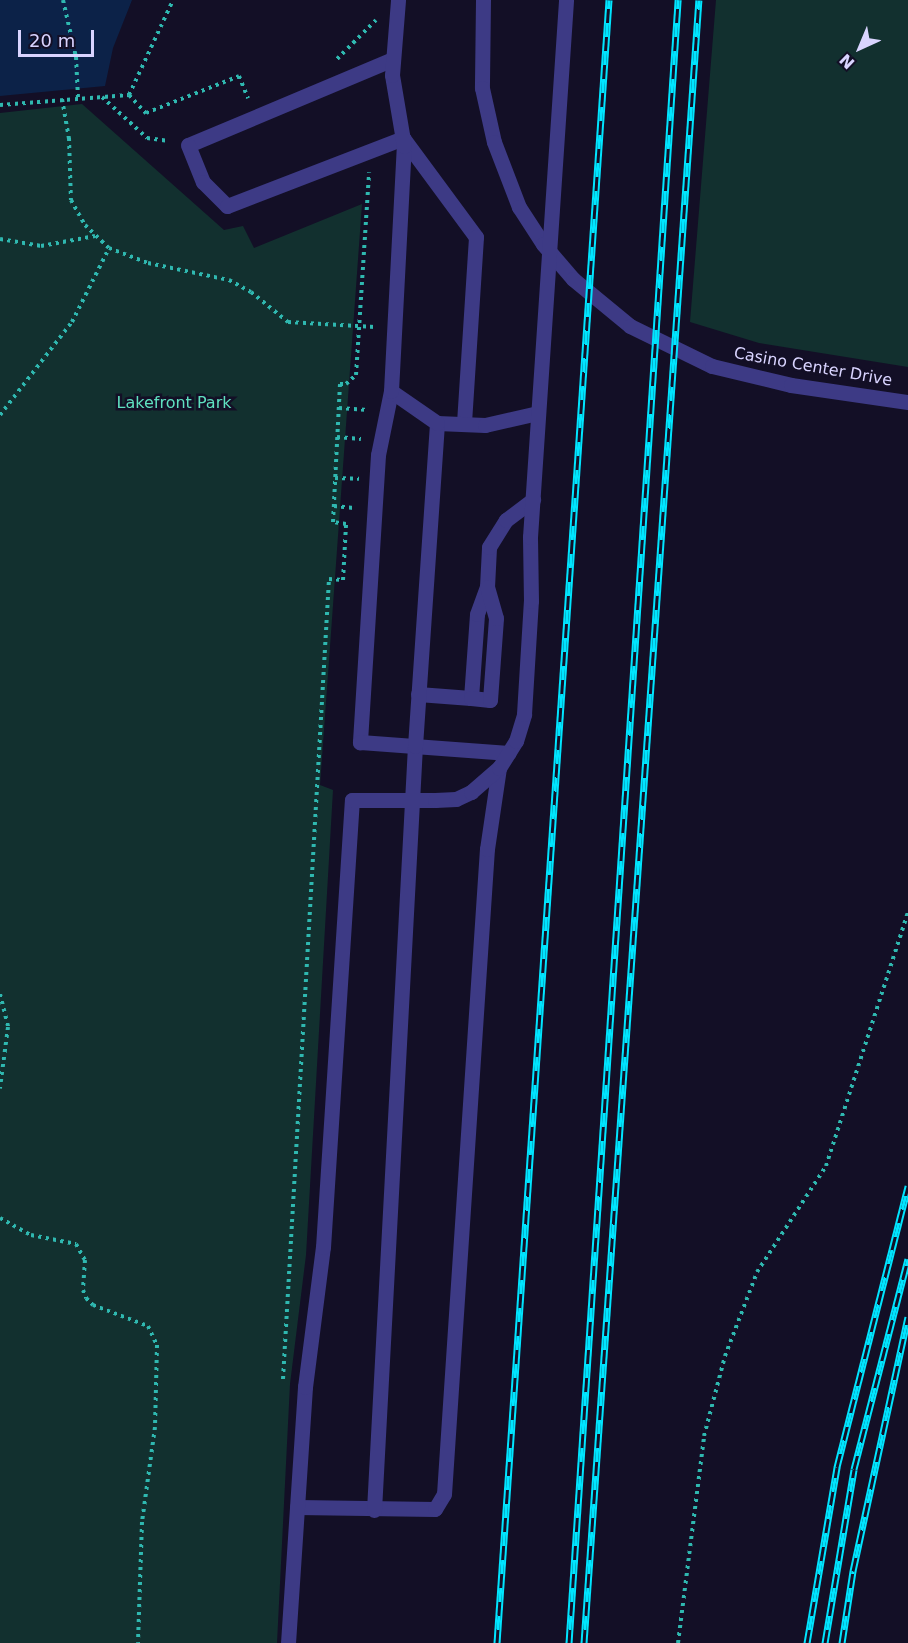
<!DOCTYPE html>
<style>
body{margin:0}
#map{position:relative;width:908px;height:1643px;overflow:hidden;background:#130f26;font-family:"DejaVu Sans",sans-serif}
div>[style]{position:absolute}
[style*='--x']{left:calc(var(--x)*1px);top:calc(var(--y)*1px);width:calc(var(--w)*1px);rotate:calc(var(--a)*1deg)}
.green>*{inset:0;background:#12302f}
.water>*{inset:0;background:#0c2248}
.path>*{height:4px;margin-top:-2px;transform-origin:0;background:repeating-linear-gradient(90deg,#2fb8b0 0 3px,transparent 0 7.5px)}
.minor>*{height:15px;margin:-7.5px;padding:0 7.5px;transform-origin:7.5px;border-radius:7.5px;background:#3d3a85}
.rail>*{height:7px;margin-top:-3.5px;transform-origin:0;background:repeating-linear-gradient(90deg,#130f26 0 14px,#00e5ff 0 28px);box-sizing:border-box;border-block:2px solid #00e5ff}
span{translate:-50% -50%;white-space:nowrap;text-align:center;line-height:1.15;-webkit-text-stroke:5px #130f26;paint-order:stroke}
.street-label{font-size:16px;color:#d9d4ff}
.park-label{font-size:16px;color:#5fe0c0}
.north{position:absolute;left:830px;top:18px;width:60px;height:60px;-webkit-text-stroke:4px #130f26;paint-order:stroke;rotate:224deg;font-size:16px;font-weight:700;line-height:24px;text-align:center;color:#d9d4ff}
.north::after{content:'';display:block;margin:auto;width:21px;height:27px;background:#d9d4ff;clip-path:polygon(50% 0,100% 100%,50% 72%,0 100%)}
.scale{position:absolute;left:18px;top:30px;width:76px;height:27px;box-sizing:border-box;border:3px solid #d9d4ff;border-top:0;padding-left:8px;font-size:18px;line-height:21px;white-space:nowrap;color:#d9d4ff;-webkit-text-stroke:4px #130f26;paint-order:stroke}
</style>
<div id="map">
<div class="green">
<i style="clip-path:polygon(716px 0,908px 0,908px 367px,759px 343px,690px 322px)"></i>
<i style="clip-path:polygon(82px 104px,224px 230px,243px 226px,254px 248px,362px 204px,320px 785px,333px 790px,306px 1255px,290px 1384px,277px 1643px,0 1643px,0 113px)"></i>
</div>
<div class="water">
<i style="clip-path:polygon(0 0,132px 0,113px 48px,105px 86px,0 96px)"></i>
</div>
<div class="path">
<i style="--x:63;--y:0;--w:58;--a:77.2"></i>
<i style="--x:76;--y:57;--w:41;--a:87.2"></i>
<i style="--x:337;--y:59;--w:55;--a:-45"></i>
<i style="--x:129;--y:95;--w:25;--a:47"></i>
<i style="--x:146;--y:113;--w:100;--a:-21.7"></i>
<i style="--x:239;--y:76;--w:24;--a:68"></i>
<i style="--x:102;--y:97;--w:61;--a:42.3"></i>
<i style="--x:147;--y:138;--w:22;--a:8"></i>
<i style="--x:62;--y:99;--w:40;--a:80"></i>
<i style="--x:69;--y:138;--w:62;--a:88.2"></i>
<i style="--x:71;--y:200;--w:29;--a:61"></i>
<i style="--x:85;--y:225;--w:33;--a:44"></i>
<i style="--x:109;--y:248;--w:42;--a:21"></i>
<i style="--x:148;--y:263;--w:83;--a:11.9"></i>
<i style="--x:229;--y:280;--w:25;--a:29"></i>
<i style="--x:251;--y:292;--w:48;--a:39"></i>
<i style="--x:288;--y:322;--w:87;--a:3.3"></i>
<i style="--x:0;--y:105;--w:129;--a:-4.4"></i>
<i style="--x:129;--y:95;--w:105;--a:-65.1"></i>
<i style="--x:0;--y:239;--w:42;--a:9.7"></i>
<i style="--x:41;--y:246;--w:55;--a:-10.5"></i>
<i style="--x:339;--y:408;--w:29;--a:4"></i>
<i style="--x:0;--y:415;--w:118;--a:-52.3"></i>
<i style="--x:72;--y:322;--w:83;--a:-63.4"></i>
<i style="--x:337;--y:437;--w:24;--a:5"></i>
<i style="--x:335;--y:478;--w:24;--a:2"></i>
<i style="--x:334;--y:506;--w:20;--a:6"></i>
<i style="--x:0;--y:994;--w:34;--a:76"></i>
<i style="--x:8;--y:1027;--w:62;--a:97.5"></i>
<i style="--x:0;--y:1218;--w:35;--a:29"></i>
<i style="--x:31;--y:1235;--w:46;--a:11.3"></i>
<i style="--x:76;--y:1244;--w:18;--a:61"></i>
<i style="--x:85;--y:1260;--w:30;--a:94"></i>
<i style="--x:83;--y:1290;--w:9;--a:69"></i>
<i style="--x:86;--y:1298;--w:10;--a:45"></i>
<i style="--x:93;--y:1305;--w:59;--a:20.9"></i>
<i style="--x:148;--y:1326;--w:21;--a:65"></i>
<i style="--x:157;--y:1345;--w:82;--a:91.4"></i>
<i style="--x:155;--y:1427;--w:96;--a:97.8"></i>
<i style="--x:142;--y:1522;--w:121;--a:91.9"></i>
<i style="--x:283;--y:1379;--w:801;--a:-86.71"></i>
<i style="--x:329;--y:579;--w:14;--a:4"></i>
<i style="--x:343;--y:580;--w:56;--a:-86.9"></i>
<i style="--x:346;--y:524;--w:13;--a:-171"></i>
<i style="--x:333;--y:522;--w:138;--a:-87.1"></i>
<i style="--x:340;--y:384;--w:6;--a:0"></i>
<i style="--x:346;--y:384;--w:13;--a:-42"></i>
<i style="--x:356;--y:375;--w:203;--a:-86.3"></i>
<i style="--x:678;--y:1643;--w:209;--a:-82.8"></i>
<i style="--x:704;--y:1436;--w:83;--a:-75.3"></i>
<i style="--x:725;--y:1356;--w:90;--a:-69.1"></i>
<i style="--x:757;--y:1272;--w:126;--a:-56.9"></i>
<i style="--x:826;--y:1166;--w:267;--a:-72.1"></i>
</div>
<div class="minor">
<i style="--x:483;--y:0;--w:88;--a:90.7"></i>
<i style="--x:482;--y:88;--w:55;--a:77.5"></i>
<i style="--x:494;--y:142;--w:70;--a:69"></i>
<i style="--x:519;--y:207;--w:44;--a:57"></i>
<i style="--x:543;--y:244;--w:46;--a:49.4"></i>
<i style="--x:573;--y:279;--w:74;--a:39.5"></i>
<i style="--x:630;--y:326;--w:91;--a:26"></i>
<i style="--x:712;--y:366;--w:81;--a:13.5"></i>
<i style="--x:791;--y:385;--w:118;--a:8.3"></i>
<i style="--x:393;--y:59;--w:222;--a:157.2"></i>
<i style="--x:188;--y:145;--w:40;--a:68"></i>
<i style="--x:203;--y:182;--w:34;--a:45"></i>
<i style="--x:227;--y:206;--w:189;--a:-21.1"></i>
<i style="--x:403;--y:138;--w:123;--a:53.6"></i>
<i style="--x:476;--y:237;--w:187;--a:93.7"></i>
<i style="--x:391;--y:391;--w:65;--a:101.5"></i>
<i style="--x:378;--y:455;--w:288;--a:93.6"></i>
<i style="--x:360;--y:742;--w:149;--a:4.2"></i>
<i style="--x:437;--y:423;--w:48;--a:2.4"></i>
<i style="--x:485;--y:425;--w:54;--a:-12.8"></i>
<i style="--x:418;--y:694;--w:53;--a:4.3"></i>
<i style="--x:471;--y:698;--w:84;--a:-85.9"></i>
<i style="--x:477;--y:614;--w:29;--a:-70"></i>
<i style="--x:487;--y:587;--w:40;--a:-87.1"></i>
<i style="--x:489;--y:547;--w:32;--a:-58"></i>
<i style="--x:506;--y:520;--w:34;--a:-37"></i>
<i style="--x:471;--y:698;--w:19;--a:6"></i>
<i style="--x:490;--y:700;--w:82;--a:-85.8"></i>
<i style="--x:496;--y:618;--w:32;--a:-106"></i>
<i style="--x:297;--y:1507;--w:138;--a:0.8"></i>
<i style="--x:435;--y:1509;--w:17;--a:-59"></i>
<i style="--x:444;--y:1494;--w:646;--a:-86.19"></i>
<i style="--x:487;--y:849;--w:82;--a:-81.6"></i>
<i style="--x:374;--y:1510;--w:765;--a:-86.93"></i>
<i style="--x:415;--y:746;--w:324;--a:-86.1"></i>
<i style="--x:437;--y:423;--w:56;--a:-145.2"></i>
<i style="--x:391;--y:391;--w:245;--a:-87"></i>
<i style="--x:404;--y:146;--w:72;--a:-99.6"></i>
<i style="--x:392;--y:75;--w:75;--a:-85.4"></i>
<i style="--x:288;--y:1643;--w:257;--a:-86.2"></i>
<i style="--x:305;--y:1387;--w:141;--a:-82.7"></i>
<i style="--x:323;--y:1247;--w:448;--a:-86.3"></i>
<i style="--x:352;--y:800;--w:83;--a:0"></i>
<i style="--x:435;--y:800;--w:21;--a:-3"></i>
<i style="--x:456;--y:799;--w:17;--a:-25"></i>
<i style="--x:471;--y:792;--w:37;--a:-41"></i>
<i style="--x:499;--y:768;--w:32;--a:-58"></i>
<i style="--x:516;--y:741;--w:28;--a:-73"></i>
<i style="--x:524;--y:714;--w:113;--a:-86.5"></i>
<i style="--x:531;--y:601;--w:64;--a:-90.9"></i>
<i style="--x:530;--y:537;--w:538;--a:-86.16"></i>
</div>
<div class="rail">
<i style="--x:497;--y:1643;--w:1647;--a:-86.1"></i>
<i style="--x:569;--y:1643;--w:1647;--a:-86.2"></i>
<i style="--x:584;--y:1643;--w:1647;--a:-86"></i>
<i style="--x:807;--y:1643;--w:179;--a:-80.3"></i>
<i style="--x:837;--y:1467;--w:290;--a:-75.8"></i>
<i style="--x:825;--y:1643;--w:176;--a:-80.5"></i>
<i style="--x:854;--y:1469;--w:217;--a:-75.6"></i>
<i style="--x:842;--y:1643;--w:73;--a:-81.3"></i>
<i style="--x:853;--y:1571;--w:260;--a:-77.8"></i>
</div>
<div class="street-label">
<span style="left:813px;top:367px;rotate:10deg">Casino Center Drive</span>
</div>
<div class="park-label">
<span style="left:174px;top:403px">Lakefront Park</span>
</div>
<div class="north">N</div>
<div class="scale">20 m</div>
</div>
